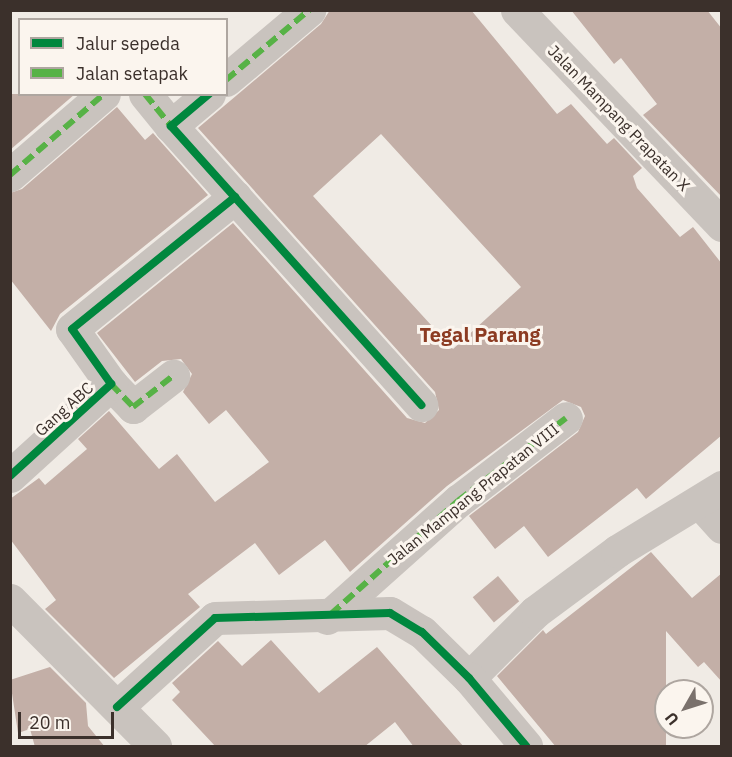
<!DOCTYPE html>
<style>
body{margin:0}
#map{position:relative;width:732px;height:757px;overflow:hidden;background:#f0ebe5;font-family:"IBM Plex Sans",sans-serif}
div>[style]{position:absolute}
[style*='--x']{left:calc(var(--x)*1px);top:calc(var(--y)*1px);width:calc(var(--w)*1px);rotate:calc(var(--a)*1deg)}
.building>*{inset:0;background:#c3afa7;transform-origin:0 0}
.minor>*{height:33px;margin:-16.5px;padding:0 16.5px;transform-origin:16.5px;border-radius:16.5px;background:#c9c3be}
.tertiary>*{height:33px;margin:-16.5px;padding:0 16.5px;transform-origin:16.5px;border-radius:16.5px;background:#c9c3be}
.quiet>*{height:6px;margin-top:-3px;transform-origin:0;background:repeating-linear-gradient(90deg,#57b246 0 12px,transparent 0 18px)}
.cycleway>*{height:8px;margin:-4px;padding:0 4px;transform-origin:4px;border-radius:4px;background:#00873e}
span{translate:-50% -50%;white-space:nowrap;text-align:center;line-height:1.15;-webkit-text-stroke:6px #fbf5ee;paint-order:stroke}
.street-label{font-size:16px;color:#3b302b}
.quarter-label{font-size:20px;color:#8c3b22;font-weight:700}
.frame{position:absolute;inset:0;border:12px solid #3b302b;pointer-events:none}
.legend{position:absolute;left:18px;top:18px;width:210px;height:78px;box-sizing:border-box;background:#fbf5ee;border:2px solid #aea6a0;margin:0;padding:8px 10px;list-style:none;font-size:18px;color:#3b302b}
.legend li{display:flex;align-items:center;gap:12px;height:30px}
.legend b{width:30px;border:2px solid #aea6a0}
.north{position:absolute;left:654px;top:679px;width:60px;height:60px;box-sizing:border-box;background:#fbf5ee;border:2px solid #aea6a0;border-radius:50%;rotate:231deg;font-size:16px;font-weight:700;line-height:24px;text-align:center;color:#3b302b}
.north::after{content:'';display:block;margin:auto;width:21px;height:27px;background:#7a716c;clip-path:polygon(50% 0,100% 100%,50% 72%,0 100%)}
.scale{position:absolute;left:18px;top:712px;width:96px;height:27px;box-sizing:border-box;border:3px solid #3b302b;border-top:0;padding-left:8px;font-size:18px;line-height:21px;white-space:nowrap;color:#3b302b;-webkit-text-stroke:4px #fbf5ee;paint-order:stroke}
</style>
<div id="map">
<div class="building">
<i style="clip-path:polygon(evenodd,330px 10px,471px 10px,557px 114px,571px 104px,607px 144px,614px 138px,642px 168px,633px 176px,637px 188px,680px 237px,693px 227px,722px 264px,722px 435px,646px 499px,637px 488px,548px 557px,524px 526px,495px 549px,469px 516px,578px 432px,585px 416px,581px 407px,563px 400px,447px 486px,350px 572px,325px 540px,279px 575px,255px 543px,188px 594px,200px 607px,114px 678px,45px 609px,56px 600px,10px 539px,10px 499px,39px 478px,45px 485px,87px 449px,78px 439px,109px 411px,159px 469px,177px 454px,215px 502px,269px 462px,226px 410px,209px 424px,183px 392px,192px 374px,181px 359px,162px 361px,135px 382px,97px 333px,233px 223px,407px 418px,425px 423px,439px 410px,435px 392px,198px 128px,321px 24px,330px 10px,381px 134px,521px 287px,453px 349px,313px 196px,381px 134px)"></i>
<i style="clip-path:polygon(571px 10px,707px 10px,722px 29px,722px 197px,643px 115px,657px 104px,621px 58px,614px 64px)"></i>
<i style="clip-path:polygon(10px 94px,75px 94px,10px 150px)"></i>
<i style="clip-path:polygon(117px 107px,145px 140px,153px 133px,208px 195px,60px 314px,51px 331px,10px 279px,10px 193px,22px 189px)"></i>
<i style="clip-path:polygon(651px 552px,692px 598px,722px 573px,722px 682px,704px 662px,698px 667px,666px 631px,666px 747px,556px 747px,497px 676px,543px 630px,546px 634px)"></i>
<i style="left:498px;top:576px;width:33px;height:33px;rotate:50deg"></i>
<i style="clip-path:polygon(271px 640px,319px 693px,377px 647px,464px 747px,414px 747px,395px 722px,364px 747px,216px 747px,172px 700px,180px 692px,172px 683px,218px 641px,242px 666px)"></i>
<i style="clip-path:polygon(50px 667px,86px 703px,88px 726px,105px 747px,35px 747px,30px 729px,18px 733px,10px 680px)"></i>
</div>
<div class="minor">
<i style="--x:517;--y:10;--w:297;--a:46.4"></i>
<i style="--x:226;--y:80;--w:109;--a:-40.1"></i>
<i style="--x:145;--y:94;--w:41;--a:50.9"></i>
<i style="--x:209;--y:94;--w:50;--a:139.9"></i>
<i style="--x:171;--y:126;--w:375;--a:48.1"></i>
<i style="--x:10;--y:175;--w:124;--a:-40.8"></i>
<i style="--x:111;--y:384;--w:32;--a:46"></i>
<i style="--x:133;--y:407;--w:51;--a:-37.8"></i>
<i style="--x:10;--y:476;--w:137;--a:-42.3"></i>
<i style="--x:111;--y:384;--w:67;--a:-125.3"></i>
<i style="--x:72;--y:329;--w:210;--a:-39"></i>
<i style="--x:701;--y:504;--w:31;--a:48"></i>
<i style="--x:327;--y:618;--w:176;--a:-41.8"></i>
<i style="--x:458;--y:501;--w:136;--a:-37.5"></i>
<i style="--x:469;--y:678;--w:93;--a:-45"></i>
<i style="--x:535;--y:612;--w:102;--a:-36.6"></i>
<i style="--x:617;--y:551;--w:123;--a:-31.4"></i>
<i style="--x:117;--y:707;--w:132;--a:-42.2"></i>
<i style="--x:215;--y:618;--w:175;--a:-1.6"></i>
<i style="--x:390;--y:613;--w:37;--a:31"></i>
<i style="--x:422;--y:632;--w:66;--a:44.4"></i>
<i style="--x:469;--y:678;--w:89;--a:50"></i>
</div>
<div class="tertiary">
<i style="--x:10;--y:600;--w:206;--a:45.2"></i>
</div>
<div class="quiet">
<i style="--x:226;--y:80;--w:109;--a:-40.1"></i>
<i style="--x:145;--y:94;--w:41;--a:50.9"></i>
<i style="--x:10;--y:175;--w:124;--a:-40.8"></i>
<i style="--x:111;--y:384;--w:32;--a:46"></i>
<i style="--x:133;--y:407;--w:51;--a:-37.8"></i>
<i style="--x:331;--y:614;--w:170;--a:-41.7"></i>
<i style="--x:458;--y:501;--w:136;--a:-37.5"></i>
</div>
<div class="cycleway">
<i style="--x:209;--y:94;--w:50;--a:139.9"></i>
<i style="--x:171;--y:126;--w:375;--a:48.1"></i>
<i style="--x:10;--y:476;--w:137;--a:-42.3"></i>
<i style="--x:111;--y:384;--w:67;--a:-125.3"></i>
<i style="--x:72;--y:329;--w:210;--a:-39"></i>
<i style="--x:117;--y:707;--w:132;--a:-42.2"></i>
<i style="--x:215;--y:618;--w:175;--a:-1.6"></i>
<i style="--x:390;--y:613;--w:37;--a:31"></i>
<i style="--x:422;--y:632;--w:66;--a:44.4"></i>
<i style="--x:469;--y:678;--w:89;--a:50"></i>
</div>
<div class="street-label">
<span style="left:619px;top:118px;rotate:46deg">Jalan Mampang Prapatan X</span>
<span style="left:64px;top:409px;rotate:-42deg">Gang ABC</span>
<span style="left:473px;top:494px;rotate:-39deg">Jalan Mampang Prapatan VIII</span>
</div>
<div class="quarter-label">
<span style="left:480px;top:334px">Tegal Parang</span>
</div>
<div class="frame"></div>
<ul class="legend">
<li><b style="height:8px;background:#00873e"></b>Jalur sepeda</li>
<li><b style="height:8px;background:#57b246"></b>Jalan setapak</li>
</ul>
<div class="north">U</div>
<div class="scale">20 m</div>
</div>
